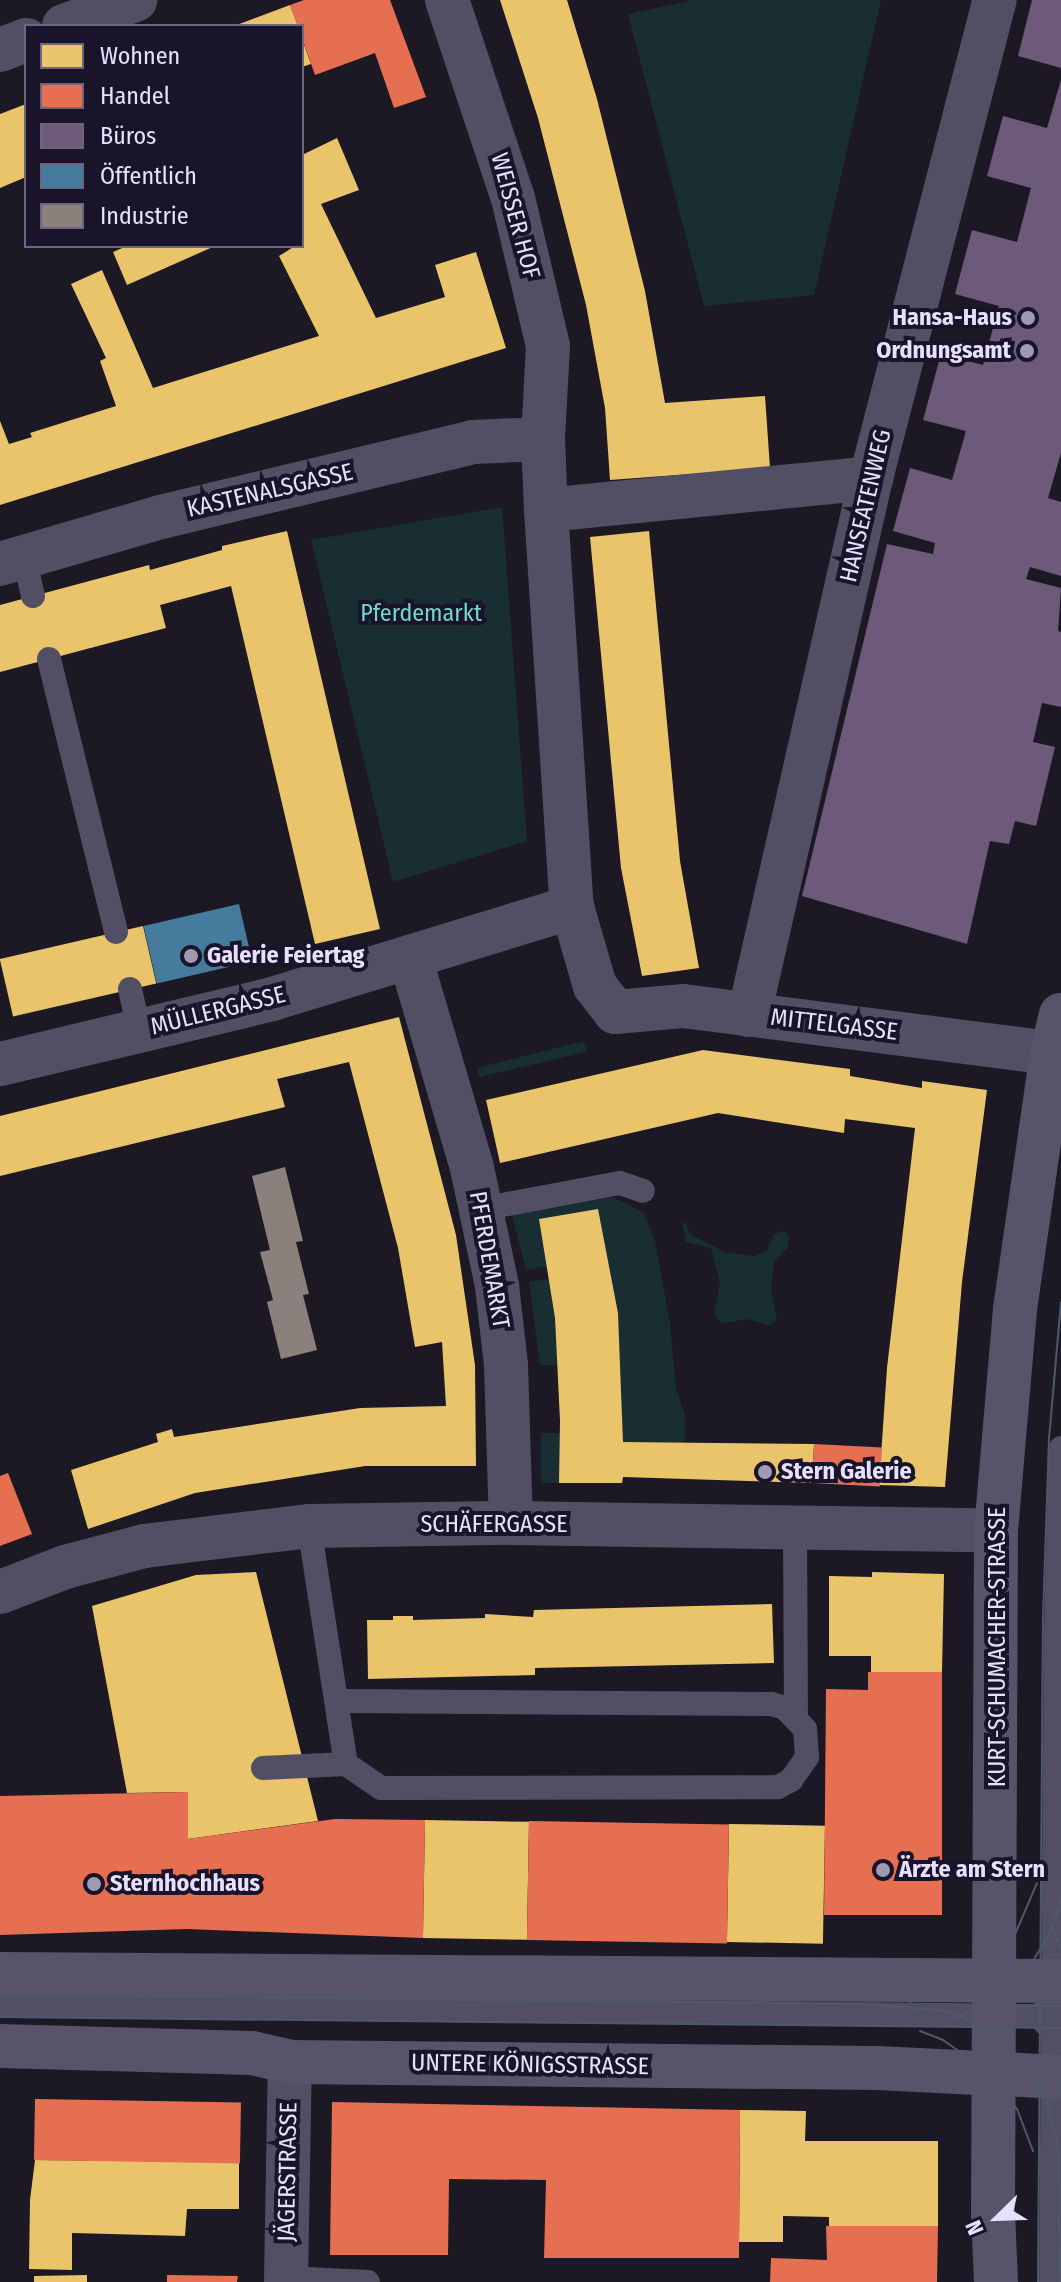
<!DOCTYPE html>
<meta charset="utf-8">
<style>
body{margin:0}
#map{position:relative;width:1061px;height:2282px;overflow:hidden;background:#1c1925;font-family:"Fira Sans Condensed",sans-serif}
div>[style]{position:absolute}
[style*='--x']{left:calc(var(--x)*1px);top:calc(var(--y)*1px);width:calc(var(--w)*1px);rotate:calc(var(--a)*1deg)}
.green>*{inset:0;background:#182e32;transform-origin:0 0}
.homes>*{inset:0;background:#e9c46a;transform-origin:0 0}
.shops>*{inset:0;background:#e76f51;transform-origin:0 0}
.offices>*{inset:0;background:#6d597a}
.public>*{inset:0;background:#457b9d;transform-origin:0 0}
.industry>*{inset:0;background:#8a817c}
.lane>*{height:24px;margin:-12px;padding:0 12px;transform-origin:12px;border-radius:12px;background:#524f65}
.street>*{height:44px;margin:-22px;padding:0 22px;transform-origin:22px;border-radius:22px;background:#524f65}
.secondary>*{height:44px;margin:-22px;padding:0 22px;transform-origin:22px;border-radius:22px;background:#58536a}
.tram>*{height:2px;margin:-1px;padding:0 1px;transform-origin:1px;border-radius:1px;background:#4c5a6c}
.dots>*{width:22px;height:22px;translate:-50% -50%;box-sizing:border-box;border:4px solid #1a142a;border-radius:50%}
span{translate:-50% -50%;white-space:nowrap;text-align:center;line-height:1.15;-webkit-text-stroke:8px #1a142a;paint-order:stroke}
.street-label{font-size:24px;color:#e6e0fc}
.poi-label{font-size:24px;color:#e6e0fc;font-weight:700}
.right{translate:-100% -50%;text-align:right}
.left{translate:0 -50%;text-align:left}
.park-label{font-size:24px;color:#71d7c9}
.legend{position:absolute;left:24px;top:24px;width:280px;height:224px;box-sizing:border-box;background:#1a142a;border:2px solid #6c667e;margin:0;padding:10px 14px;list-style:none;font-size:24px;color:#e6e0fc}
.legend li{display:flex;align-items:center;gap:16px;height:40px}
.legend b{width:40px;border:2px solid #6c667e}
.north{position:absolute;left:957px;top:2178px;width:80px;height:80px;-webkit-text-stroke:6px #1a142a;paint-order:stroke;rotate:247deg;font-size:22px;font-weight:700;line-height:32px;text-align:center;color:#e6e0fc}
.north::after{content:'';display:block;margin:auto;width:28px;height:36px;background:#e6e0fc;clip-path:polygon(50% 0,100% 100%,50% 72%,0 100%)}
</style>
<div id="map">
<div class="green">
<i style="clip-path:polygon(693px 0,881px 0,814px 295px,704px 306px,628px 14px)"></i>
<i style="clip-path:polygon(502px 507px,527px 841px,393px 882px,311px 540px)"></i>
<i style="clip-path:polygon(584px 1041px,587px 1052px,479px 1077px,477px 1068px)"></i>
<i style="clip-path:polygon(613px 1197px,644px 1213px,655px 1241px,670px 1323px,676px 1388px,685px 1415px,685px 1443px,623px 1442px,618px 1313px,539px 1219px,547px 1266px,526px 1270px,512px 1215px)"></i>
<i style="clip-path:polygon(682px 1223px,686px 1223px,690px 1234px,725px 1252px,754px 1256px,767px 1250px,774px 1234px,784px 1231px,789px 1237px,788px 1247px,774px 1262px,771px 1290px,777px 1320px,769px 1325px,747px 1319px,722px 1324px,714px 1314px,720px 1283px,711px 1248px,686px 1242px)"></i>
<i style="clip-path:polygon(549px 1279px,555px 1318px,557px 1365px,540px 1365px,529px 1282px)"></i>
<i style="left:541px;top:1433px;width:19px;height:50px"></i>
</div>
<div class="homes">
<i style="clip-path:polygon(500px 0,567px 0,597px 99px,645px 291px,665px 403px,765px 396px,770px 468px,610px 480px,605px 408px,586px 305px,538px 118px)"></i>
<i style="clip-path:polygon(290px 5px,298px 26px,234px 26px)"></i>
<i style="clip-path:polygon(302px 39px,311px 64px,302px 67px)"></i>
<i style="clip-path:polygon(26px 104px,26px 177px,0 188px,0 114px)"></i>
<i style="clip-path:polygon(337px 138px,359px 190px,321px 204px,376px 318px,445px 297px,435px 265px,476px 252px,506px 348px,0 505px,0 421px,9px 444px,32px 437px,30px 433px,116px 406px,100px 361px,106px 358px,71px 284px,102px 270px,153px 388px,319px 336px,279px 256px,295px 246px,302px 246px,302px 155px)"></i>
<i style="clip-path:polygon(127px 246px,215px 246px,127px 285px,113px 252px)"></i>
<i style="clip-path:polygon(287px 531px,380px 929px,315px 944px,231px 586px,160px 605px,166px 628px,0 672px,0 605px,149px 565px,150px 570px,222px 550px,222px 546px)"></i>
<i style="clip-path:polygon(649px 531px,680px 861px,699px 968px,642px 976px,621px 868px,590px 537px)"></i>
<i style="left:143px;top:926px;width:59px;height:147px;rotate:77deg"></i>
<i style="clip-path:polygon(399px 1017px,456px 1235px,475px 1365px,476px 1466px,365px 1466px,195px 1493px,88px 1529px,71px 1470px,158px 1442px,156px 1434px,172px 1429px,174px 1437px,360px 1408px,446px 1406px,442px 1342px,415px 1347px,398px 1248px,349px 1062px,277px 1079px,285px 1107px,0 1176px,0 1116px)"></i>
<i style="clip-path:polygon(703px 1050px,850px 1069px,850px 1076px,922px 1088px,922px 1081px,987px 1090px,962px 1282px,945px 1487px,879px 1485px,887px 1368px,915px 1128px,845px 1119px,844px 1133px,718px 1113px,500px 1163px,486px 1100px)"></i>
<i style="clip-path:polygon(598px 1209px,618px 1313px,623px 1442px,814px 1444px,812px 1483px,623px 1477px,622px 1483px,559px 1483px,560px 1421px,555px 1318px,539px 1219px)"></i>
<i style="clip-path:polygon(256px 1572px,318px 1821px,188px 1839px,188px 1792px,127px 1793px,92px 1606px,196px 1575px)"></i>
<i style="clip-path:polygon(872px 1572px,944px 1574px,942px 1672px,871px 1672px,871px 1656px,829px 1656px,829px 1576px,872px 1577px)"></i>
<i style="clip-path:polygon(772px 1604px,774px 1663px,535px 1668px,535px 1675px,368px 1679px,367px 1620px,393px 1620px,393px 1616px,413px 1616px,413px 1620px,485px 1618px,485px 1614px,533px 1617px,534px 1610px)"></i>
<i style="left:425px;top:1820px;width:104px;height:118px;rotate:1deg"></i>
<i style="left:729px;top:1824px;width:96px;height:118px;rotate:1deg"></i>
<i style="clip-path:polygon(740px 2110px,806px 2111px,805px 2141px,938px 2141px,938px 2226px,829px 2226px,829px 2217px,783px 2216px,783px 2242px,739px 2242px)"></i>
<i style="clip-path:polygon(35px 2160px,239px 2162px,239px 2209px,187px 2209px,185px 2236px,72px 2233px,72px 2270px,29px 2269px,30px 2200px)"></i>
<i style="clip-path:polygon(87px 2275px,87px 2282px,34px 2282px,34px 2276px)"></i>
</div>
<div class="shops">
<i style="clip-path:polygon(304px 0,390px 0,426px 97px,394px 108px,375px 53px,315px 75px,302px 38px,302px 26px,298px 26px,290px 5px)"></i>
<i style="left:814px;top:1444px;width:68px;height:39px;rotate:3deg"></i>
<i style="clip-path:polygon(8px 1473px,32px 1534px,0 1546px,0 1476px)"></i>
<i style="clip-path:polygon(868px 1672px,942px 1672px,942px 1915px,824px 1915px,826px 1689px,868px 1690px)"></i>
<i style="clip-path:polygon(188px 1792px,188px 1839px,335px 1819px,425px 1820px,423px 1938px,187px 1929px,0 1935px,0 1796px)"></i>
<i style="left:529px;top:1821px;width:200px;height:119px;rotate:1deg"></i>
<i style="left:35px;top:2099px;width:206px;height:61px;rotate:1deg"></i>
<i style="clip-path:polygon(332px 2102px,740px 2110px,739px 2258px,544px 2258px,546px 2180px,449px 2179px,448px 2255px,330px 2255px)"></i>
<i style="clip-path:polygon(826px 2226px,938px 2226px,937px 2282px,770px 2282px,771px 2258px,827px 2260px)"></i>
<i style="clip-path:polygon(167px 2275px,238px 2276px,237px 2282px,167px 2282px)"></i>
</div>
<div class="offices">
<i style="clip-path:polygon(1032px 0,1061px 0,1061px 68px,1018px 56px)"></i>
<i style="clip-path:polygon(1061px 80px,1061px 453px,1048px 498px,1061px 502px,1061px 576px,1030px 567px,1026px 579px,1061px 588px,1058px 631px,1061px 632px,1061px 707px,1042px 703px,1033px 742px,1055px 747px,1036px 826px,1015px 821px,1009px 844px,990px 841px,967px 944px,802px 896px,887px 544px,933px 554px,935px 543px,893px 531px,910px 468px,952px 480px,966px 431px,923px 420px,941px 354px,983px 365px,999px 306px,955px 294px,972px 230px,1017px 242px,1031px 188px,987px 176px,1003px 116px,1047px 128px)"></i>
</div>
<div class="public">
<i style="left:239px;top:904px;width:59px;height:98px;rotate:77deg"></i>
</div>
<div class="industry">
<i style="clip-path:polygon(285px 1167px,303px 1241px,296px 1242px,309px 1294px,303px 1295px,317px 1350px,281px 1359px,267px 1302px,273px 1300px,260px 1252px,270px 1250px,252px 1176px)"></i>
</div>
<div class="lane">
<i style="--x:24;--y:557;--w:40;--a:77"></i>
<i style="--x:49;--y:659;--w:281;--a:76.2"></i>
<i style="--x:130;--y:989;--w:42;--a:77.6"></i>
<i style="--x:481;--y:1209;--w:141;--a:-10.6"></i>
<i style="--x:620;--y:1183;--w:24;--a:19"></i>
<i style="--x:309;--y:1526;--w:241;--a:81.2"></i>
<i style="--x:346;--y:1764;--w:42;--a:34.4"></i>
<i style="--x:381;--y:1788;--w:397;--a:-0.1"></i>
<i style="--x:778;--y:1787;--w:15;--a:-28"></i>
<i style="--x:791;--y:1780;--w:28;--a:-55"></i>
<i style="--x:807;--y:1757;--w:28;--a:-94"></i>
<i style="--x:805;--y:1729;--w:29;--a:-134"></i>
<i style="--x:785;--y:1708;--w:14;--a:-163"></i>
<i style="--x:772;--y:1704;--w:433;--a:-179.6"></i>
<i style="--x:795;--y:1529;--w:188;--a:89.7"></i>
<i style="--x:263;--y:1768;--w:83;--a:-2.8"></i>
<i style="--x:0;--y:2005;--w:1052;--a:0.6"></i>
<i style="--x:286;--y:2278;--w:82;--a:2.8"></i>
<i style="--x:1051;--y:2282;--w:652;--a:-89.56"></i>
<i style="--x:1056;--y:1630;--w:182;--a:-88.4"></i>
</div>
<div class="street">
<i style="--x:447;--y:0;--w:209;--a:71.6"></i>
<i style="--x:513;--y:198;--w:152;--a:76.7"></i>
<i style="--x:548;--y:346;--w:93;--a:93.1"></i>
<i style="--x:543;--y:439;--w:71;--a:87.6"></i>
<i style="--x:546;--y:510;--w:398;--a:86.3"></i>
<i style="--x:572;--y:907;--w:82;--a:73.8"></i>
<i style="--x:595;--y:986;--w:33;--a:52"></i>
<i style="--x:615;--y:1012;--w:68;--a:-5"></i>
<i style="--x:683;--y:1006;--w:372;--a:7.3"></i>
<i style="--x:64;--y:26;--w:76;--a:-20.1"></i>
<i style="--x:0;--y:50;--w:28;--a:-21"></i>
<i style="--x:546;--y:510;--w:327;--a:-5.6"></i>
<i style="--x:0;--y:564;--w:168;--a:-16.3"></i>
<i style="--x:161;--y:517;--w:321;--a:-13.5"></i>
<i style="--x:473;--y:442;--w:70;--a:-2.5"></i>
<i style="--x:410;--y:957;--w:220;--a:73.6"></i>
<i style="--x:472;--y:1168;--w:121;--a:78"></i>
<i style="--x:497;--y:1286;--w:80;--a:83.5"></i>
<i style="--x:506;--y:1365;--w:158;--a:88.2"></i>
<i style="--x:749;--y:1015;--w:551;--a:-77.2"></i>
<i style="--x:871;--y:478;--w:494;--a:-75.5"></i>
<i style="--x:0;--y:1064;--w:280;--a:-13.4"></i>
<i style="--x:272;--y:999;--w:314;--a:-17"></i>
<i style="--x:0;--y:1592;--w:70;--a:-21"></i>
<i style="--x:65;--y:1567;--w:82;--a:-14.9"></i>
<i style="--x:144;--y:1546;--w:166;--a:-6.9"></i>
<i style="--x:309;--y:1526;--w:202;--a:-0.9"></i>
<i style="--x:511;--y:1523;--w:485;--a:0.9"></i>
<i style="--x:1052;--y:2016;--w:9;--a:0"></i>
<i style="--x:286;--y:2282;--w:220;--a:-89"></i>
</div>
<div class="secondary">
<i style="--x:0;--y:1974;--w:1061;--a:0.38"></i>
<i style="--x:0;--y:2046;--w:252;--a:1.6"></i>
<i style="--x:252;--y:2053;--w:39;--a:13"></i>
<i style="--x:290;--y:2062;--w:587;--a:0.59"></i>
<i style="--x:877;--y:2068;--w:184;--a:2.8"></i>
<i style="--x:996;--y:2282;--w:69;--a:-92.5"></i>
<i style="--x:993;--y:2213;--w:682;--a:-89.75"></i>
<i style="--x:996;--y:1531;--w:223;--a:-85.1"></i>
<i style="--x:1015;--y:1309;--w:259;--a:-81.8"></i>
<i style="--x:1052;--y:1053;--w:39;--a:-77"></i>
</div>
<div class="tram">
<i style="--x:1050;--y:1924;--w:27;--a:66"></i>
<i style="--x:0;--y:1995;--w:858;--a:0.6"></i>
<i style="--x:858;--y:2004;--w:82;--a:4.2"></i>
<i style="--x:940;--y:2010;--w:34;--a:19"></i>
<i style="--x:972;--y:2021;--w:28;--a:32"></i>
<i style="--x:996;--y:2036;--w:43;--a:44.1"></i>
<i style="--x:1027;--y:2066;--w:37;--a:59"></i>
<i style="--x:1046;--y:2098;--w:49;--a:76"></i>
<i style="--x:1058;--y:2146;--w:136;--a:89.2"></i>
<i style="--x:910;--y:2002;--w:48;--a:-19.6"></i>
<i style="--x:955;--y:1986;--w:47;--a:-35.4"></i>
<i style="--x:993;--y:1959;--w:35;--a:-50"></i>
<i style="--x:1016;--y:1932;--w:53;--a:-66.8"></i>
<i style="--x:981;--y:2006;--w:80;--a:0"></i>
<i style="--x:0;--y:2017;--w:1061;--a:0.59"></i>
<i style="--x:955;--y:2018;--w:40;--a:-25"></i>
<i style="--x:991;--y:2001;--w:45;--a:-39.6"></i>
<i style="--x:1026;--y:1972;--w:49;--a:-58.2"></i>
<i style="--x:1052;--y:1930;--w:32;--a:-74"></i>
<i style="--x:920;--y:2031;--w:25;--a:21"></i>
<i style="--x:943;--y:2040;--w:57;--a:35.1"></i>
<i style="--x:990;--y:2073;--w:45;--a:53.1"></i>
<i style="--x:1017;--y:2109;--w:45;--a:69.1"></i>
<i style="--x:1048;--y:2113;--w:33;--a:-67"></i>
<i style="--x:1038;--y:2282;--w:663;--a:-89.57"></i>
<i style="--x:1043;--y:1619;--w:180;--a:-88.1"></i>
<i style="--x:1049;--y:1439;--w:137;--a:-85"></i>
</div>
<div class="dots">
<i style="left:1028px;top:318px;background:#9f9ab1"></i>
<i style="left:1027px;top:351px;background:#9f9ab1"></i>
<i style="left:191px;top:956px;background:#9f9ab1"></i>
<i style="left:765px;top:1472px;background:#9f9ab1"></i>
<i style="left:883px;top:1870px;background:#9f9ab1"></i>
<i style="left:94px;top:1884px;background:#9f9ab1"></i>
</div>
<div class="street-label">
<span style="left:515px;top:216px;rotate:75deg">WEISSER HOF</span>
<span style="left:270px;top:491px;rotate:-13deg">KASTENALSGASSE</span>
<span style="left:866px;top:506px;rotate:-77deg">HANSEATENWEG</span>
<span style="left:218px;top:1011px;rotate:-14deg">MÜLLERGASSE</span>
<span style="left:834px;top:1025px;rotate:7deg">MITTELGASSE</span>
<span style="left:489px;top:1260px;rotate:80deg">PFERDEMARKT</span>
<span style="left:494px;top:1525px">SCHÄFERGASSE</span>
<span style="left:998px;top:1647px;rotate:-90deg">KURT-SCHUMACHER-STRASSE</span>
<span style="left:530px;top:2065px;rotate:1deg">UNTERE KÖNIGSSTRASSE</span>
<span style="left:288px;top:2172px;rotate:-89deg">JÄGERSTRASSE</span>
</div>
<div class="poi-label">
<span class="right" style="left:1012px;top:318px">Hansa-Haus</span>
<span class="right" style="left:1011px;top:351px">Ordnungsamt</span>
<span class="left" style="left:207px;top:956px">Galerie Feiertag</span>
<span class="left" style="left:781px;top:1472px">Stern Galerie</span>
<span class="left" style="left:899px;top:1870px">Ärzte am Stern</span>
<span class="left" style="left:110px;top:1884px">Sternhochhaus</span>
</div>
<div class="park-label">
<span style="left:421px;top:614px">Pferdemarkt</span>
</div>
<ul class="legend">
<li><b style="height:22px;background:#e9c46a"></b>Wohnen</li>
<li><b style="height:22px;background:#e76f51"></b>Handel</li>
<li><b style="height:22px;background:#6d597a"></b>Büros</li>
<li><b style="height:22px;background:#457b9d"></b>Öffentlich</li>
<li><b style="height:22px;background:#8a817c"></b>Industrie</li>
</ul>
<div class="north">N</div>
</div>
